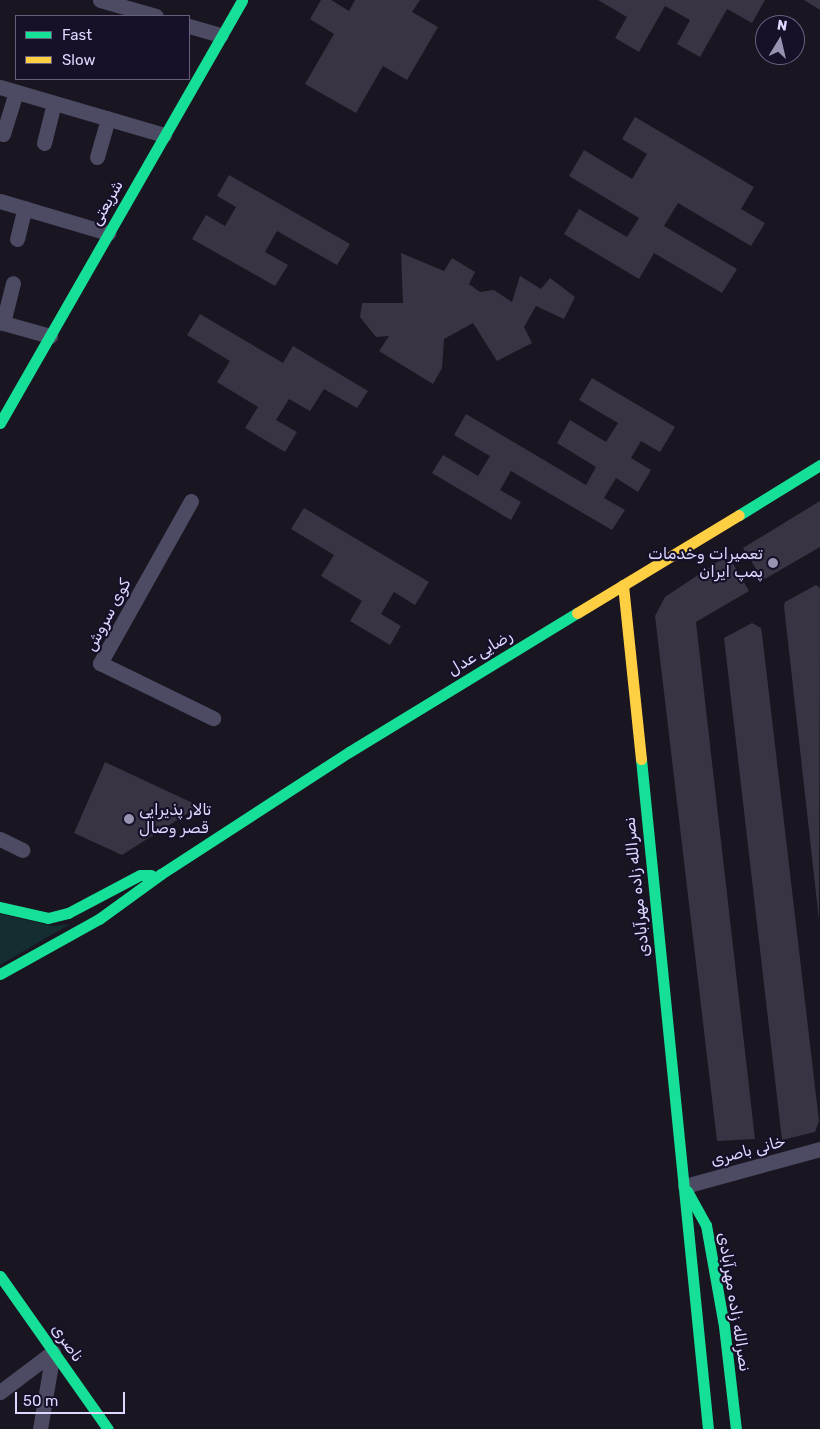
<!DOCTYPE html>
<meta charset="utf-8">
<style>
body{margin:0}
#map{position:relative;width:820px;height:1429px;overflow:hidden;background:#191622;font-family:Rubik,"Noto Sans Arabic",sans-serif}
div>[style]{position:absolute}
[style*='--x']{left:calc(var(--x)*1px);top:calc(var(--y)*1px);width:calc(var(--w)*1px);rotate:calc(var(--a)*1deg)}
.green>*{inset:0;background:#142d30}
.building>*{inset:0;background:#383444}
.street>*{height:15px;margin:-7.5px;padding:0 7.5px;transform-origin:7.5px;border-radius:7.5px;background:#4d4b63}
.fast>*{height:11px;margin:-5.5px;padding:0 5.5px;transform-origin:5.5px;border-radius:5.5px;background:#16e098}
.slow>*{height:11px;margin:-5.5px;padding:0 5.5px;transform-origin:5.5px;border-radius:5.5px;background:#ffcf43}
.dots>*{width:14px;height:14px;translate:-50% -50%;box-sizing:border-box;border:2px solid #161028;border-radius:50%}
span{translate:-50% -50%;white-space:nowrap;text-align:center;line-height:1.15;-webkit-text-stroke:4.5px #161028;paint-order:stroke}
.street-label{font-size:16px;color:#ded7ff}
.poi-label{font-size:16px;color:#ded7ff}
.right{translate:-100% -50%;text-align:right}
.left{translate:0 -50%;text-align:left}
.legend{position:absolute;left:15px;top:15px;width:175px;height:65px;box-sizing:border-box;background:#161028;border:1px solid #66607e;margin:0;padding:6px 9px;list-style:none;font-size:15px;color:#ded7ff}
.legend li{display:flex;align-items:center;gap:10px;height:25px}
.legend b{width:25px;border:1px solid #66607e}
.north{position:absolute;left:755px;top:15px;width:50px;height:50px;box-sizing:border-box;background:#161028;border:1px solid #66607e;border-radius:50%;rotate:9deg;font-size:14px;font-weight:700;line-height:20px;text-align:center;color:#ded7ff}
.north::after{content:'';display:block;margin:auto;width:18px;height:22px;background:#9993b2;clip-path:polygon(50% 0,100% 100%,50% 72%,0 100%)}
.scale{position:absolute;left:15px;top:1392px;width:110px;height:22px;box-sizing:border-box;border:2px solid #ded7ff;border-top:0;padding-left:6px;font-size:15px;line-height:18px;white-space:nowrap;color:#ded7ff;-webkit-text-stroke:4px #161028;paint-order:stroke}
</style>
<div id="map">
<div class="green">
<i style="clip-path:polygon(0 914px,53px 926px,70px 924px,0 965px)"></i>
</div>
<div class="building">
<i style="clip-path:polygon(321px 0,331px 0,349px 11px,355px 0,420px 0,412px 12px,438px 27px,407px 80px,383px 66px,356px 113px,305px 84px,334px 34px,310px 19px)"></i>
<i style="clip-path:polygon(598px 0,765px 0,752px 23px,727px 9px,700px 57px,677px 44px,690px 20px,665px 6px,639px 52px,615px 38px,627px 17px)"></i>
<i style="clip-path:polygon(804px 0,820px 0,820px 10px)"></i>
<i style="clip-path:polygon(635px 117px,754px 187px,741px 209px,765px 223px,751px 246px,678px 203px,664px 226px,737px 269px,722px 293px,654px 253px,639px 279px,564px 234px,579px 209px,627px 237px,639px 218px,569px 176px,584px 150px,632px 179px,647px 154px,622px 139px)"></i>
<i style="clip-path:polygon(229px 175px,350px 244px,337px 265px,277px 231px,265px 252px,288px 265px,275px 286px,192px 239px,206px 215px,225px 226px,236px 207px,217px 196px)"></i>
<i style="clip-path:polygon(401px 253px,444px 271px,452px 258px,475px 272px,469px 284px,480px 292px,494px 290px,512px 302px,520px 276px,541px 289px,550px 278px,575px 297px,564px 319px,536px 306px,524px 327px,532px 343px,497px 361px,473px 323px,444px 339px,442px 368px,433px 384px,379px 351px,389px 336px,376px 337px,360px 317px,362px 303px,403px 303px)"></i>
<i style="clip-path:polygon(200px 314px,283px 363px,293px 346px,368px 391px,357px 408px,324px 389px,310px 411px,289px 399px,276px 420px,297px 432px,285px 452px,245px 428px,258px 407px,217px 382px,230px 361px,187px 335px)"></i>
<i style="clip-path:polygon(592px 378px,675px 427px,660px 452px,641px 441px,631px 458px,651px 470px,638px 492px,616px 478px,604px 498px,625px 510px,612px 530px,511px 471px,500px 490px,521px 502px,511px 520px,432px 473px,443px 455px,478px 476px,490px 456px,454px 435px,466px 414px,586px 485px,596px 467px,557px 443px,570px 420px,606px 442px,618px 423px,579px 400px)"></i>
<i style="clip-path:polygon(820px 501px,820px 547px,763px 580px,743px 548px)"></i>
<i style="clip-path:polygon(304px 508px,429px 582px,415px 605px,394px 592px,381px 614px,401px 626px,390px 645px,350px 621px,362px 601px,321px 576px,334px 555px,291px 529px)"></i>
<i style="clip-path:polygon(728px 555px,749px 591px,696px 622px,755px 1139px,717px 1141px,655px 616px,665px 597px)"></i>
<i style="clip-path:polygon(816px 585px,820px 588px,819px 920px,784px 606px,785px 602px)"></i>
<i style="clip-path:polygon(752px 623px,761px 628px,762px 634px,819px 1121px,815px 1132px,782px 1140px,724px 638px)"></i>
<i style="clip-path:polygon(105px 762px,199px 806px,122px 855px,74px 833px)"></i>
</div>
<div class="street">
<i style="--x:100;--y:0;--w:58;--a:15.9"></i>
<i style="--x:189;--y:26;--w:33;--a:16"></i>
<i style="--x:0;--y:87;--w:171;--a:16.3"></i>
<i style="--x:3;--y:134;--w:44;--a:-72.8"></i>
<i style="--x:44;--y:143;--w:41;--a:-76"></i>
<i style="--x:97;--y:157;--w:40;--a:-74"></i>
<i style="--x:0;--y:201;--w:113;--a:16.5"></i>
<i style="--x:17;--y:239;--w:32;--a:-76"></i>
<i style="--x:0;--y:322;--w:52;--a:15.6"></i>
<i style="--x:3;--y:323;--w:41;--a:-76"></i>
<i style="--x:191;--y:501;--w:186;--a:119.3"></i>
<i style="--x:100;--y:663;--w:126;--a:26"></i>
<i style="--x:0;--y:839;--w:25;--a:26"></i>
<i style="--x:685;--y:1186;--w:140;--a:-15.3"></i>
<i style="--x:0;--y:1392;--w:66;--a:-37"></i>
<i style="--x:40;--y:1429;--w:78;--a:-80.4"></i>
</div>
<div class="fast">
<i style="--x:0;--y:423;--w:487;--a:-60.2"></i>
<i style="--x:739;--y:515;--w:95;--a:-31.7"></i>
<i style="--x:641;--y:759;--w:673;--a:84.29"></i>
<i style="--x:0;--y:907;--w:49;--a:12.9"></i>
<i style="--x:48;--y:918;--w:21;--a:-14"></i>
<i style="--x:68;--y:913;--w:81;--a:-27.8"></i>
<i style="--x:140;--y:875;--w:11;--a:0"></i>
<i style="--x:0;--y:974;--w:113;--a:-29.1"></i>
<i style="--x:99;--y:919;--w:77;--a:-36"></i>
<i style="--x:161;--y:874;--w:224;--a:-33"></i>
<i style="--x:349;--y:752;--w:267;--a:-31.4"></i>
<i style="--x:687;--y:1191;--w:39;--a:61"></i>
<i style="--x:706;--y:1225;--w:103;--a:79.9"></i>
<i style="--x:724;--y:1326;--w:104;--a:83.4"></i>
<i style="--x:0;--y:1276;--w:187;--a:54.8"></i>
</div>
<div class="slow">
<i style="--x:623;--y:585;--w:175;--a:84.1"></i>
<i style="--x:577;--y:613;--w:189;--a:-31.2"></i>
</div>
<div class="dots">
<i style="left:773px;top:563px;background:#9993b2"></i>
<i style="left:129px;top:819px;background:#9993b2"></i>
</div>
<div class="street-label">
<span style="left:107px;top:203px;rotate:-60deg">شریعتی</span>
<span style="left:108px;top:615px;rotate:-62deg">کوی سروش</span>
<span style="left:480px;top:653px;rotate:-31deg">رضایی عدل</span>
<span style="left:637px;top:887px;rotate:-96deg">نصرالله زاده مهرآبادی</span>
<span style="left:748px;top:1151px;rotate:-15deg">خانی باصری</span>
<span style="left:734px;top:1302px;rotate:81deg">نصرالله زاده مهرآبادی</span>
<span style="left:67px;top:1343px;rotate:55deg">ناصری</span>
</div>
<div class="poi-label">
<span class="right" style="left:763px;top:563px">تعمیرات وخدمات<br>پمپ ایران</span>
<span class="left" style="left:139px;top:819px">تالار پذیرایی<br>قصر وصال</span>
</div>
<ul class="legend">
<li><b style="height:6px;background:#16e098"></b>Fast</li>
<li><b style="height:6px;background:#ffcf43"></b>Slow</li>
</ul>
<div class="north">N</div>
<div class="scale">50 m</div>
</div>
